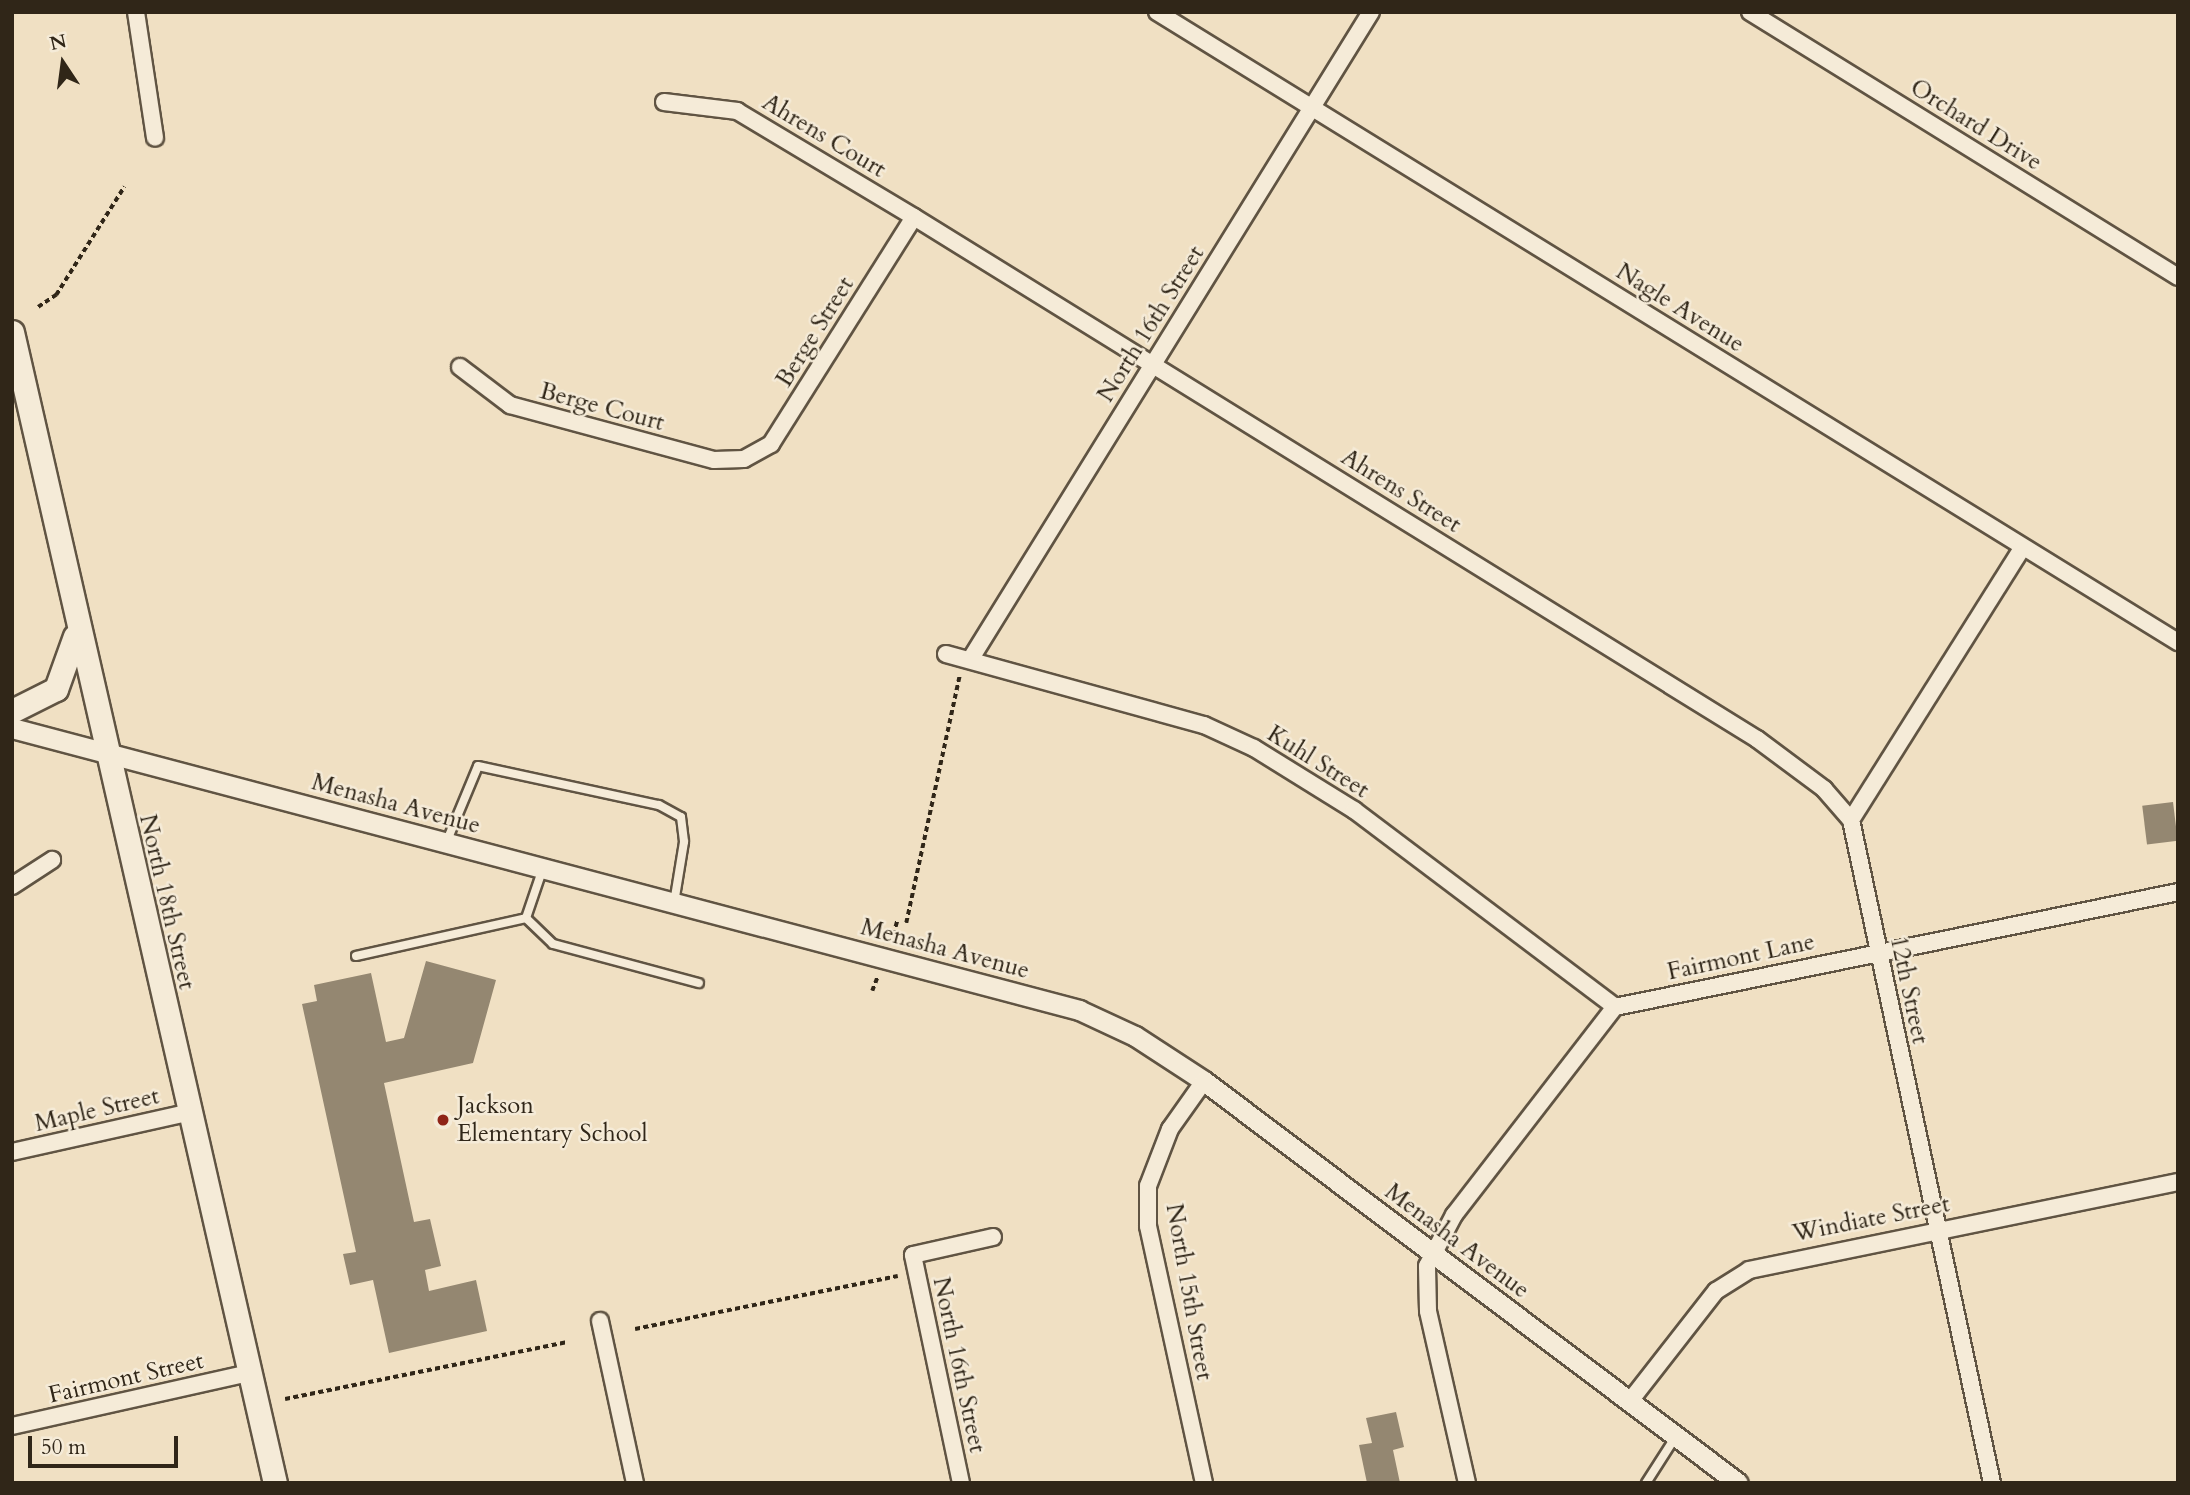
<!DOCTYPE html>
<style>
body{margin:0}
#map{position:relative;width:2190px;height:1495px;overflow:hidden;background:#f0e0c3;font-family:Cardo,serif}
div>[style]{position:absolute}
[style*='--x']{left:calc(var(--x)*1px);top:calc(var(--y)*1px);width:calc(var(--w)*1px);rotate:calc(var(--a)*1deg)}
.building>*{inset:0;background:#948771;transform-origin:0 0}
.path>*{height:3.5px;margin-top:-1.75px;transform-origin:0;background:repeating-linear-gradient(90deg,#302618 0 5px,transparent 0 8.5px)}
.roads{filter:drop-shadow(2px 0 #605443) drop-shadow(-2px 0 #605443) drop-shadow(0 2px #605443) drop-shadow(0 -2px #605443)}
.service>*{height:8px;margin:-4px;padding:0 4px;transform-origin:4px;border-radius:4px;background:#f5ebd8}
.minor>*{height:16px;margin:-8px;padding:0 8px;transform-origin:8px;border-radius:8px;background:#f5ebd8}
.tertiary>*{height:19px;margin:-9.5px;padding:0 9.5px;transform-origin:9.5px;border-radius:9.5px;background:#f5ebd8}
.secondary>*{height:23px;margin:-11.5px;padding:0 11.5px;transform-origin:11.5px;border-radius:11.5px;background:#f5ebd8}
.dots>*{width:19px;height:19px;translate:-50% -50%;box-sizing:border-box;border:4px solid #f5ebd8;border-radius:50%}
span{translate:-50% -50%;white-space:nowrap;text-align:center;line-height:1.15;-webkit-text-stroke:5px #f5ebd8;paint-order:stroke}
.street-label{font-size:24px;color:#302618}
.poi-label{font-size:24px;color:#302618}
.left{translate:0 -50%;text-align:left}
.frame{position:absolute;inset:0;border:14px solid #302618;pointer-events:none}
.north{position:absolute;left:28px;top:28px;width:70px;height:70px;-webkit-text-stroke:5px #f5ebd8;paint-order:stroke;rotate:347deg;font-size:19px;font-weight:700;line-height:28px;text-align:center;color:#302618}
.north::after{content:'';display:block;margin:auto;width:24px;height:32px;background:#302618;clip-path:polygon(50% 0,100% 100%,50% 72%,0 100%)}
.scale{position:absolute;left:28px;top:1436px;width:150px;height:32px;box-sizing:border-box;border:4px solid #302618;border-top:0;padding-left:9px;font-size:21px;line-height:24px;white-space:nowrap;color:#302618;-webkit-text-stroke:5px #f5ebd8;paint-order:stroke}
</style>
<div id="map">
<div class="building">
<i style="left:2173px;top:802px;width:39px;height:31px;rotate:83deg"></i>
<i style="clip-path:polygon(426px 961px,496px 980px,473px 1063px,384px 1083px,414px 1222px,430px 1219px,441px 1266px,425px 1270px,429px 1291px,476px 1280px,487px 1331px,389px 1353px,373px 1280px,350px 1285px,343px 1254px,356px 1252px,302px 1004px,317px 1001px,314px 985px,371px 973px,386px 1042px,404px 1038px)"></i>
<i style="clip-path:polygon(1396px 1412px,1404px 1447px,1393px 1450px,1400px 1483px,1367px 1483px,1359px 1445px,1372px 1443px,1366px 1418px)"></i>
</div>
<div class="path">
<i style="--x:38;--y:307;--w:22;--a:-34"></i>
<i style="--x:56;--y:295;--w:128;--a:-57.8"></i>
<i style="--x:906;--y:923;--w:252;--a:-77.8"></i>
<i style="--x:893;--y:935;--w:15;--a:-74"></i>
<i style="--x:872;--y:991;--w:14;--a:-69"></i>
<i style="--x:635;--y:1329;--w:268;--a:-11.4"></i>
<i style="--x:285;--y:1399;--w:288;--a:-11.4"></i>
</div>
<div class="roads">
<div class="service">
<i style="--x:446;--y:843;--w:83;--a:-67.4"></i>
<i style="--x:478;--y:766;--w:185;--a:12.2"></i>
<i style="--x:659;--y:805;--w:25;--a:29"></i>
<i style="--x:681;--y:817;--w:25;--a:83"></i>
<i style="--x:684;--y:842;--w:62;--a:99.3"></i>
<i style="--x:543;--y:868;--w:53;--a:108.8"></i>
<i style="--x:526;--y:918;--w:37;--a:44"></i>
<i style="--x:553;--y:944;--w:151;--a:15"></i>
<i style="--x:356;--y:956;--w:174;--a:-12.6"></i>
<i style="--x:1646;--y:1483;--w:56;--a:-57.4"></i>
</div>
<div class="minor">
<i style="--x:136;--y:12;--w:127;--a:81.4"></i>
<i style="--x:1157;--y:12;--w:1200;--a:31.68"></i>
<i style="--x:1750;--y:12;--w:503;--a:31.76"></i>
<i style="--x:664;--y:102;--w:74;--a:7"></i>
<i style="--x:737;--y:111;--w:206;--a:30.9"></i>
<i style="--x:914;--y:217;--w:992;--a:31.77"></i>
<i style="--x:1757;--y:739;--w:84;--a:36.7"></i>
<i style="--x:1824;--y:789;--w:41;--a:48.9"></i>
<i style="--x:460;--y:367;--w:63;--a:37.2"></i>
<i style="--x:510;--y:405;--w:211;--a:15.1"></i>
<i style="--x:714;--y:460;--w:30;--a:-2"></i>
<i style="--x:744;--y:459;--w:31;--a:-29"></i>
<i style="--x:771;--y:444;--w:268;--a:-57.8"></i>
<i style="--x:946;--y:654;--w:268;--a:15.4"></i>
<i style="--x:1204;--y:725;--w:55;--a:24.7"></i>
<i style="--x:1254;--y:748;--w:118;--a:31.8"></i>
<i style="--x:1354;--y:810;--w:327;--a:37"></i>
<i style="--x:970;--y:660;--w:762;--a:-58.25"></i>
<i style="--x:12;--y:886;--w:48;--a:-33"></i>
<i style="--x:12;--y:1152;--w:183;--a:-12.6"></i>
<i style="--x:600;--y:1321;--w:166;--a:77.8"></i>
<i style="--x:1630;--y:1401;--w:140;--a:-52"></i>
<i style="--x:1716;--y:1291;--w:39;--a:-32"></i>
<i style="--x:1749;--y:1270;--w:438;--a:-11.6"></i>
<i style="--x:12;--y:1426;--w:244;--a:-12.6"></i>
<i style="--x:961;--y:1483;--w:233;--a:-101.9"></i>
<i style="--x:913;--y:1255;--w:82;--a:-12.7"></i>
<i style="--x:1204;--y:1483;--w:263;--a:-102.3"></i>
<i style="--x:1148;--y:1226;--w:40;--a:-90"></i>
<i style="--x:1148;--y:1186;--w:61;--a:-68.9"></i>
<i style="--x:1170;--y:1129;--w:59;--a:-54.7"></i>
<i style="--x:1467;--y:1483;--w:176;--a:-102.8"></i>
<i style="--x:1428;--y:1311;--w:45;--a:-91.3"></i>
<i style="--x:1427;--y:1266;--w:58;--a:-62.1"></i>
<i style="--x:1454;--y:1215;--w:263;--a:-52.3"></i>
<i style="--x:1615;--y:1007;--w:575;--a:-11.54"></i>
<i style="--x:1992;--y:1483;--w:678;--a:-102.01"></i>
<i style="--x:1851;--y:820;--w:321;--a:-57.8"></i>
</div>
<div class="tertiary">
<i style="--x:12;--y:728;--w:1104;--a:14.8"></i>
<i style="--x:1079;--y:1010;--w:62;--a:24.9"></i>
<i style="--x:1135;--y:1036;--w:82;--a:33.1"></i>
<i style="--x:1204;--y:1081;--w:668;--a:36.97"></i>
</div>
<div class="secondary">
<i style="--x:12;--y:332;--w:1181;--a:77.13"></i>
<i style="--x:12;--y:711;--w:49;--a:-26.6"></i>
<i style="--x:56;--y:689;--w:56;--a:-70.3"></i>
</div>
</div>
<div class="dots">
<i style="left:443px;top:1120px;background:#8f2418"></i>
</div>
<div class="street-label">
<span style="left:1976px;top:125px;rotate:32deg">Orchard Drive</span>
<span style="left:824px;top:136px;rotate:31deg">Ahrens Court</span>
<span style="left:1680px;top:308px;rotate:32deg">Nagle Avenue</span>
<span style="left:1151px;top:324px;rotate:-58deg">North 16th Street</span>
<span style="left:815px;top:332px;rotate:-58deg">Berge Street</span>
<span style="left:602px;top:407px;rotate:15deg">Berge Court</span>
<span style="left:1401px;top:491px;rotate:32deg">Ahrens Street</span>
<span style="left:1318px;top:762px;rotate:32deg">Kuhl Street</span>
<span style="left:396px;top:804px;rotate:15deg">Menasha Avenue</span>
<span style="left:167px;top:902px;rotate:77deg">North 18th Street</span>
<span style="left:945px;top:949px;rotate:15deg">Menasha Avenue</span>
<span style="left:1741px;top:957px;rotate:-12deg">Fairmont Lane</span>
<span style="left:1909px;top:990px;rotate:78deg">12th Street</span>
<span style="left:97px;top:1110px;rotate:-13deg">Maple Street</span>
<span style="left:1871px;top:1219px;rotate:-11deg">Windiate Street</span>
<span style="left:1457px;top:1241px;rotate:37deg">Menasha Avenue</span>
<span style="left:1189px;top:1292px;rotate:80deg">North 15th Street</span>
<span style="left:959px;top:1365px;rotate:78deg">North 16th Street</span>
<span style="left:126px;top:1378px;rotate:-13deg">Fairmont Street</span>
</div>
<div class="poi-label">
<span class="left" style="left:457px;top:1120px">Jackson<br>Elementary School</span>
</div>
<div class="frame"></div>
<div class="north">N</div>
<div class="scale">50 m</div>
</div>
